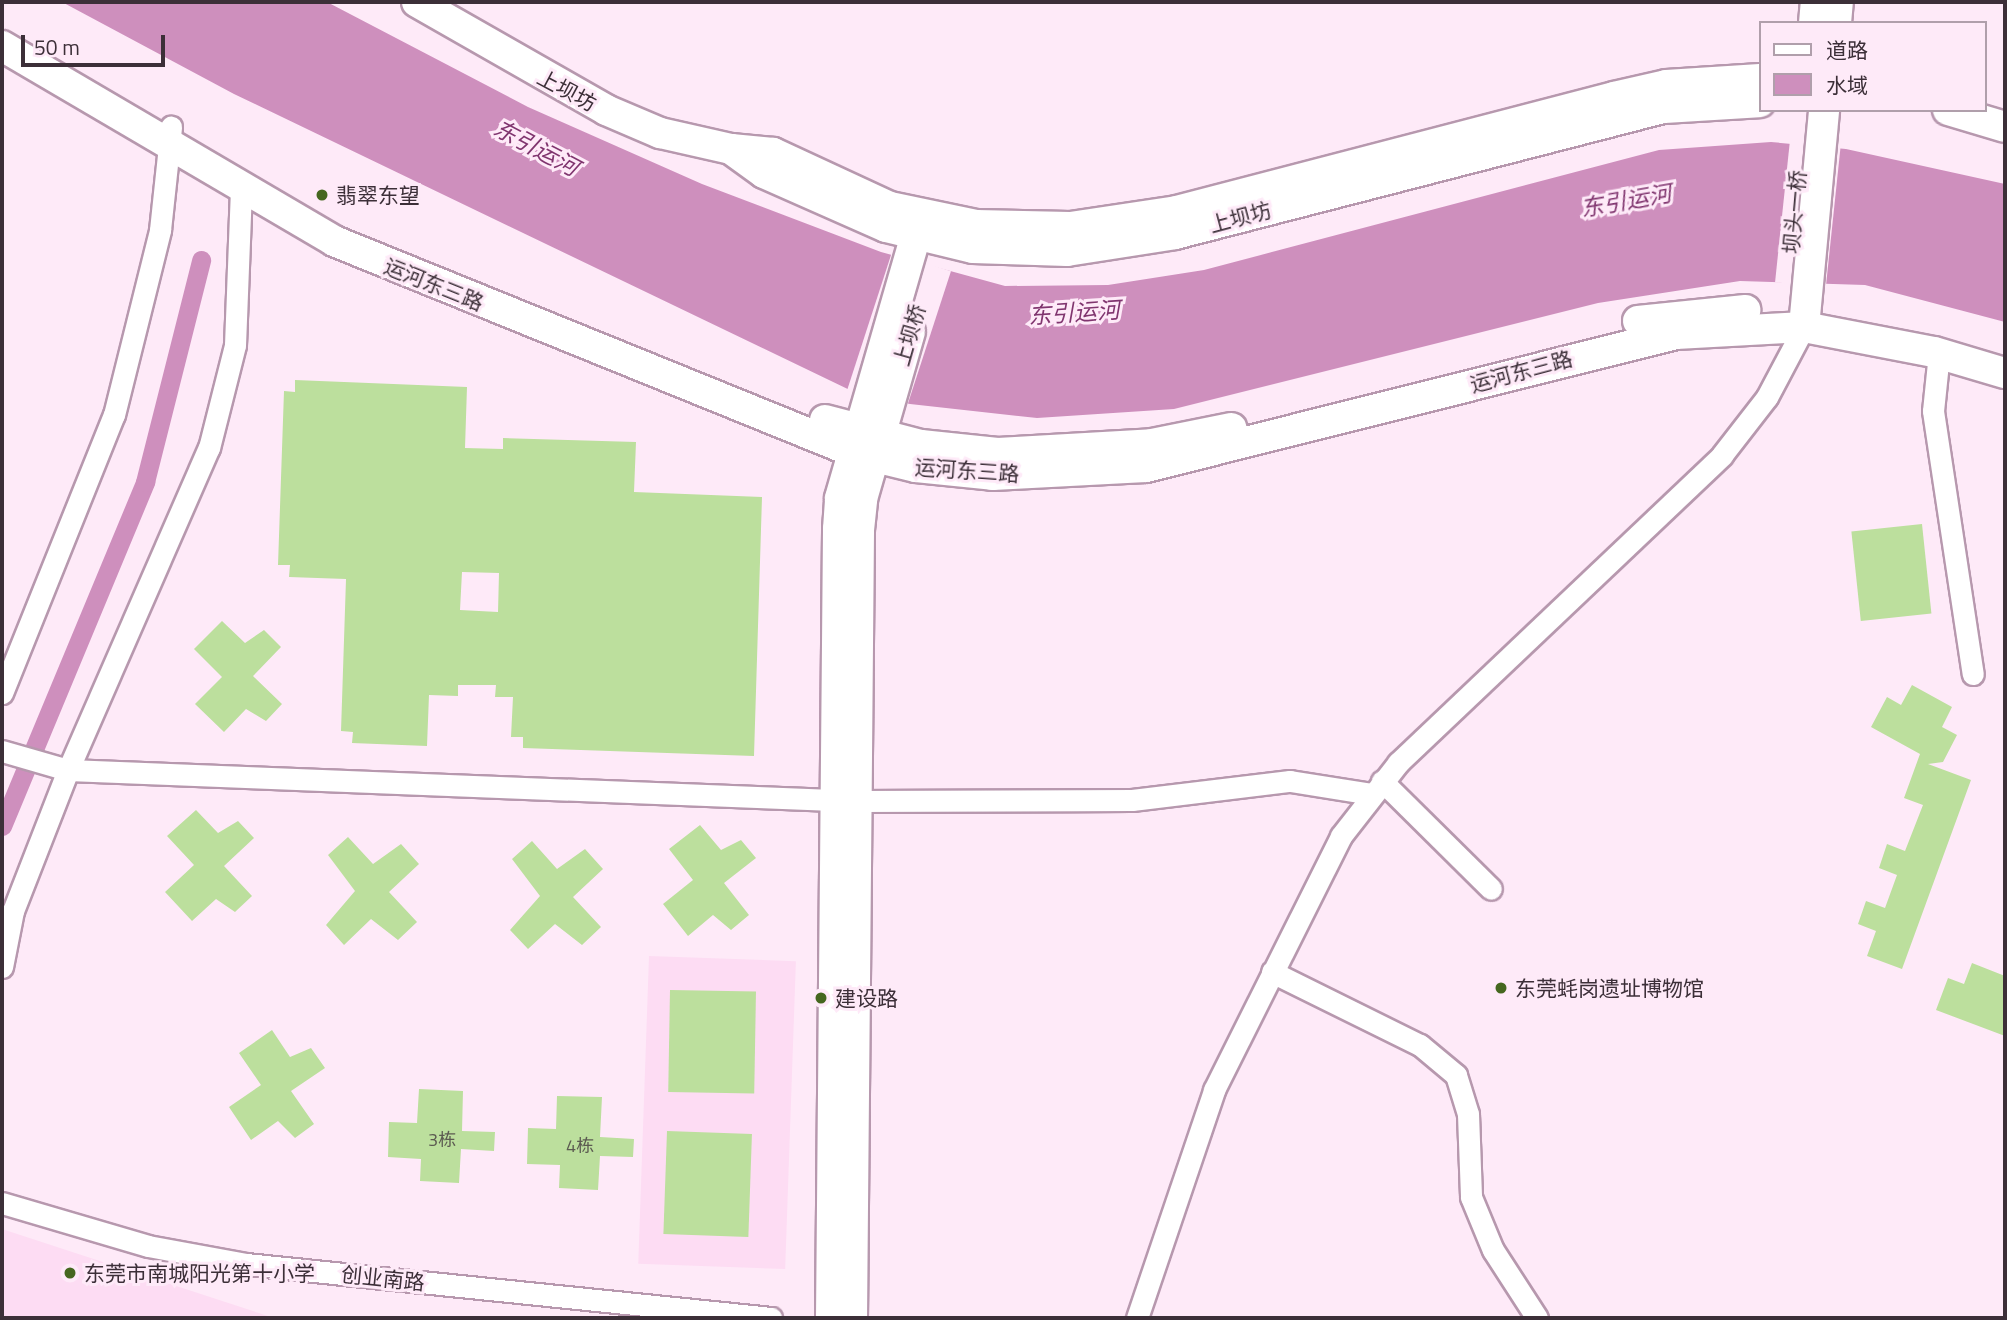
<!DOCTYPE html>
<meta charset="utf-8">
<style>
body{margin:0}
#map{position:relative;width:2007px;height:1320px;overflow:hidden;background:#feeaf8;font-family:"Titillium Web","Noto Sans SC",sans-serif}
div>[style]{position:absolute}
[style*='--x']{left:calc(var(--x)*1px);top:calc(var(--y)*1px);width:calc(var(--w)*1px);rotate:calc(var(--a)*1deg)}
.built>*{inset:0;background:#fddcf3;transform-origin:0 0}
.water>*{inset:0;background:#ce8fbd}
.pier>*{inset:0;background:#feeaf8;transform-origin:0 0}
.canal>*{height:19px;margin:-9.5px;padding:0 9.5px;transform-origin:9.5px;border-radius:9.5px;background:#ce8fbd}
.building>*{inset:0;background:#bcdf9d;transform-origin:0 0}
.roads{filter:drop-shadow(2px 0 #b798ae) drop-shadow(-2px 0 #b798ae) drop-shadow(0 2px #b798ae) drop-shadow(0 -2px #b798ae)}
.street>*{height:21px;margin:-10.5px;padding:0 10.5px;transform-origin:10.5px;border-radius:10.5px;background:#fff}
.secondary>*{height:30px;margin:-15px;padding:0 15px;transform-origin:15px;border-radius:15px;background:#fff}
.dots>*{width:19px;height:19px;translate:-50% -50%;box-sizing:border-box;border:4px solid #feeaf8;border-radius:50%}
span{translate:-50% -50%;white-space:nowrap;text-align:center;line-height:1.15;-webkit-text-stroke:6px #feeaf8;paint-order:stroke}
.number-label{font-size:18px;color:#5c5b51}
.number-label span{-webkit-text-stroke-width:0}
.street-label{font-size:21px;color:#3c2f38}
.poi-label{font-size:21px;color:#3c2f38}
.left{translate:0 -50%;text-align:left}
.water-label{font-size:23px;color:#80356f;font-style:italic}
.frame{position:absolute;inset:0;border:4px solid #3c2f38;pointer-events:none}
.legend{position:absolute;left:1759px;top:21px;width:228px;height:91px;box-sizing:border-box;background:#feeaf8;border:2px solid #b09fab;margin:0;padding:9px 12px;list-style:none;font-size:21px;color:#3c2f38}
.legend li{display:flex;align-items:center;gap:14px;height:35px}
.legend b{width:35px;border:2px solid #b09fab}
.scale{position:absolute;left:21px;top:35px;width:144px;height:32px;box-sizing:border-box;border:4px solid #3c2f38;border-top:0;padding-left:9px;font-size:21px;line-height:24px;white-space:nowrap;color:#3c2f38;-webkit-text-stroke:5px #feeaf8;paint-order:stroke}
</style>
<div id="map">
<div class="built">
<i style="left:649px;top:956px;width:147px;height:308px;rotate:2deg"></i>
<i style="clip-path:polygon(2px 1229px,274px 1318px,276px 1318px,2px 1318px)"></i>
</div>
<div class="water">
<i style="clip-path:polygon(62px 2px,327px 2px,528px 107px,702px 184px,881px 252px,1005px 286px,1108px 285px,1204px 270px,1659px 150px,1771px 142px,1846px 149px,2005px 184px,2005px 322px,1865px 285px,1740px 281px,1598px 303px,1174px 409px,1037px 418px,910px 404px,856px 393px,234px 94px)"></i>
</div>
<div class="pier">
<i style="left:1790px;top:140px;width:51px;height:143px;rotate:6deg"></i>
<i style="left:892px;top:252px;width:62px;height:149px;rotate:18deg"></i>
</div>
<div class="canal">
<i style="--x:2;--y:826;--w:373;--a:-67.4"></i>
<i style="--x:145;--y:482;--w:229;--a:-75.8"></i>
</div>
<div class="building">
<i style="clip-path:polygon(evenodd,295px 380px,467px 387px,465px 448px,503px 449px,503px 438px,636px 442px,634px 492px,762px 497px,754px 756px,523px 748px,523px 737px,511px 737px,513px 697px,495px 697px,496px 685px,458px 685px,458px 696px,429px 695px,427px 746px,352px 743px,353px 732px,341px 731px,346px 579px,289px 577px,290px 565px,278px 565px,284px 391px,295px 392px,295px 380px,462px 572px,499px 573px,498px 612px,460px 610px,462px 572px)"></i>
<i style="left:1922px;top:524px;width:90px;height:71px;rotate:84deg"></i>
<i style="clip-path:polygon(222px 621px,245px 643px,264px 630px,281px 647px,253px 676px,282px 704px,266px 721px,246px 709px,224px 732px,195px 704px,222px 677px,194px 649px)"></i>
<i style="clip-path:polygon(1912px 685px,1952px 707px,1942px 727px,1957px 735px,1943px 762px,1928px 764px,1971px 780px,1902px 969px,1867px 956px,1876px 931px,1858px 924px,1866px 901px,1885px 908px,1897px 875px,1879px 868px,1887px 844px,1905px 851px,1923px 805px,1904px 798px,1920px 754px,1871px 727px,1887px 697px,1901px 705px)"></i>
<i style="clip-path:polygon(196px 810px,218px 833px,238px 821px,254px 838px,224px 866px,252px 896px,235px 912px,216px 899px,192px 921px,165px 892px,194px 865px,167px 836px)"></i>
<i style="clip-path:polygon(700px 825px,721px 850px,741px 840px,756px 858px,724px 883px,749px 915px,731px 930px,713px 915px,688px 936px,663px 904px,693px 880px,669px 849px)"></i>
<i style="clip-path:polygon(348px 837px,373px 864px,401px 844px,419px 864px,389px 892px,417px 922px,398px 940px,371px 919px,344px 945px,326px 925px,355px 891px,328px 855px)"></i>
<i style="clip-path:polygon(532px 841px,557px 869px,585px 849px,603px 869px,573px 897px,601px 927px,582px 945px,555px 924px,528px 949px,510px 930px,540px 896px,512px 859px)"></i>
<i style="clip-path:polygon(1972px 963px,2005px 976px,2005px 1036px,1936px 1010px,1948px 978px,1964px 984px)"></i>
<i style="left:670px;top:990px;width:86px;height:102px;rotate:1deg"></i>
<i style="clip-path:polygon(272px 1030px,290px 1057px,311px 1048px,325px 1068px,291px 1091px,314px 1124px,295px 1138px,278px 1121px,251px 1140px,229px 1107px,261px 1085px,239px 1053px)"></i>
<i style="clip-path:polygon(419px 1089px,463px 1091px,462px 1131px,495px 1132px,494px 1151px,461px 1149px,459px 1183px,420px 1181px,421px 1159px,388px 1157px,389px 1122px,417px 1123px)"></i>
<i style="clip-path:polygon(557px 1096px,602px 1097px,600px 1137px,634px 1139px,633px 1157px,600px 1156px,598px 1190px,559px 1188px,560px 1165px,527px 1164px,528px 1128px,556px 1129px)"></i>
<i style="left:667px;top:1131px;width:85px;height:103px;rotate:2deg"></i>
</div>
<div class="roads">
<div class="street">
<i style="--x:1939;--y:353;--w:58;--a:95.9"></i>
<i style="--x:1933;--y:411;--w:266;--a:81.4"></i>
<i style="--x:2;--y:693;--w:300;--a:-68.1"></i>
<i style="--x:114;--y:415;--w:191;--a:-76"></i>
<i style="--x:160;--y:230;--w:104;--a:-83.9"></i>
<i style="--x:2;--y:751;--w:69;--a:16.1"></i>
<i style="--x:68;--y:770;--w:791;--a:2.25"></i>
<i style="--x:858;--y:801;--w:274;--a:-0.2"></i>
<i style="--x:1132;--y:800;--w:159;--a:-6.9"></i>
<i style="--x:1290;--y:781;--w:82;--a:9.1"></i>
<i style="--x:1382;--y:781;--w:153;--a:44.7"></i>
<i style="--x:2;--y:967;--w:57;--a:-78.9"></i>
<i style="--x:13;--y:911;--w:151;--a:-68.7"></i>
<i style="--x:68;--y:770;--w:352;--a:-66.4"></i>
<i style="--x:209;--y:448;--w:106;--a:-75.8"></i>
<i style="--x:235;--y:345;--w:159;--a:-87.8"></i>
<i style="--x:1272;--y:972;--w:165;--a:26.3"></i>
<i style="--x:1420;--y:1045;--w:47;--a:39.8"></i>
<i style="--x:1456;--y:1075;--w:41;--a:72.9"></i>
<i style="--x:1468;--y:1114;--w:83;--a:87.9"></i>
<i style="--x:1471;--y:1197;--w:57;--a:67.5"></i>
<i style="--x:1493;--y:1250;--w:81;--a:57.1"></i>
<i style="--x:2;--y:1203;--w:152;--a:16.4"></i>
<i style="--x:148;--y:1246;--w:100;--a:10.4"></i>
<i style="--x:246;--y:1264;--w:528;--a:5.87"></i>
<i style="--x:1137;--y:1318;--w:241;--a:-71.3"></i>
<i style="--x:1214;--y:1090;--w:284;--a:-63.4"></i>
<i style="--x:1341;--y:836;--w:93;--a:-52"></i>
<i style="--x:1398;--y:763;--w:447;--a:-43.5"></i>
<i style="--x:1722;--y:455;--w:73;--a:-52.2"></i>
<i style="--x:1767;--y:397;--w:79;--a:-62.1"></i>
</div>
<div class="secondary">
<i style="--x:417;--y:2;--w:218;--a:29.7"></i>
<i style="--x:606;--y:110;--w:59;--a:23.1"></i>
<i style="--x:660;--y:133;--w:73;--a:12.7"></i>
<i style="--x:1814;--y:23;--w:21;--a:-85"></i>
<i style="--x:1836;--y:23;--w:21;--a:-85"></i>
<i style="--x:2;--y:46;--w:385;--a:30.4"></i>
<i style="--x:334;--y:241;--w:561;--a:22.09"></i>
<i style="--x:854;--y:452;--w:64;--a:13.6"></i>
<i style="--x:916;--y:467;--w:77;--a:5.9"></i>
<i style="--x:993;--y:475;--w:153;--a:-3"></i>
<i style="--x:1146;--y:467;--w:546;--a:-14.09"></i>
<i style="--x:1676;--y:334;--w:128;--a:-3.1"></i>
<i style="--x:1804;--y:327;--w:132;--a:10.9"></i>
<i style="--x:1934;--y:352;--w:74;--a:16.5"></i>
<i style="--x:1760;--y:79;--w:94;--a:176.3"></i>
<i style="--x:1666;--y:85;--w:53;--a:167"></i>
<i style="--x:1614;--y:97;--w:452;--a:165.4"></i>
<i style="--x:1177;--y:211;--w:108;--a:171.5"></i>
<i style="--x:1070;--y:227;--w:94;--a:-178.8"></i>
<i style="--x:976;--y:225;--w:88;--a:-168.2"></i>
<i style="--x:890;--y:207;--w:129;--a:-155.2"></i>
<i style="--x:773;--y:153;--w:42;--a:-174.6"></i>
<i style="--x:731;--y:149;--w:41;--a:36"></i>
<i style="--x:764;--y:173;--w:133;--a:23.9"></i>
<i style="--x:886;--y:227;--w:89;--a:13.6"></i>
<i style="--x:973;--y:248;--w:94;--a:1.8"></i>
<i style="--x:1067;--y:251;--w:109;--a:-8.9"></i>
<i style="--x:1175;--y:234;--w:504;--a:-14.48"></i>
<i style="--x:1663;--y:108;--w:97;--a:-3.5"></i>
<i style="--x:1948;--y:110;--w:59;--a:16.6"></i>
<i style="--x:1638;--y:321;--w:108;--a:-5.9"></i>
<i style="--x:1804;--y:327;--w:218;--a:-84.7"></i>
<i style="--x:825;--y:420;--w:99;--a:14.6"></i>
<i style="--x:921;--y:445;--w:77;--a:5.9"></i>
<i style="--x:998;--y:453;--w:154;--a:-3.3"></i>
<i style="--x:1152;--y:444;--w:81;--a:-11.4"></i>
<i style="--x:831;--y:1318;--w:789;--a:-89.49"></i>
<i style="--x:838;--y:529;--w:31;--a:-86"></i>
<i style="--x:840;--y:498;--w:292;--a:-73.9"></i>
<i style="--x:852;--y:1318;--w:788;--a:-89.49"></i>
<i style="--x:859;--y:530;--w:31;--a:-84"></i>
<i style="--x:862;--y:499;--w:174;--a:-74"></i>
</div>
</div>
<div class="dots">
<i style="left:322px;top:195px;background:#45671f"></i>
<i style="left:1501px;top:988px;background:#45671f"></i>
<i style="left:821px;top:998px;background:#45671f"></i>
<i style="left:70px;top:1273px;background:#45671f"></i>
</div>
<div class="number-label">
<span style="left:442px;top:1140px">3栋</span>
<span style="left:580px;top:1146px">4栋</span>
</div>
<div class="street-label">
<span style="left:567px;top:90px;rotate:28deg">上坝坊</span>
<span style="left:1794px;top:212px;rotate:-85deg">坝头一桥</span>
<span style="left:1240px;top:217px;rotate:-15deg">上坝坊</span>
<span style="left:434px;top:284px;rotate:22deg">运河东三路</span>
<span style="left:909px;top:335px;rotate:-74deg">上坝桥</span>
<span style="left:1521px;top:371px;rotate:-15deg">运河东三路</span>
<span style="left:967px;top:470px;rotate:4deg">运河东三路</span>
<span style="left:383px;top:1278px;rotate:6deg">创业南路</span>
</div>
<div class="poi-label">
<span class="left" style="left:336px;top:195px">翡翠东望</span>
<span class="left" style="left:1515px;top:988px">东莞蚝岗遗址博物馆</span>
<span class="left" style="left:835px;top:998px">建设路</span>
<span class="left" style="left:84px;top:1273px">东莞市南城阳光第十小学</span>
</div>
<div class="water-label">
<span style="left:536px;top:148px;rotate:28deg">东引运河</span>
<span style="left:1626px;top:201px;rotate:-10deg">东引运河</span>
<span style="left:1074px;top:313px;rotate:-4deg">东引运河</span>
</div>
<div class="frame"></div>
<ul class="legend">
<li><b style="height:9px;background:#fff"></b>道路</li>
<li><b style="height:19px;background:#ce8fbd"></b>水域</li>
</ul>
<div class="scale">50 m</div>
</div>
